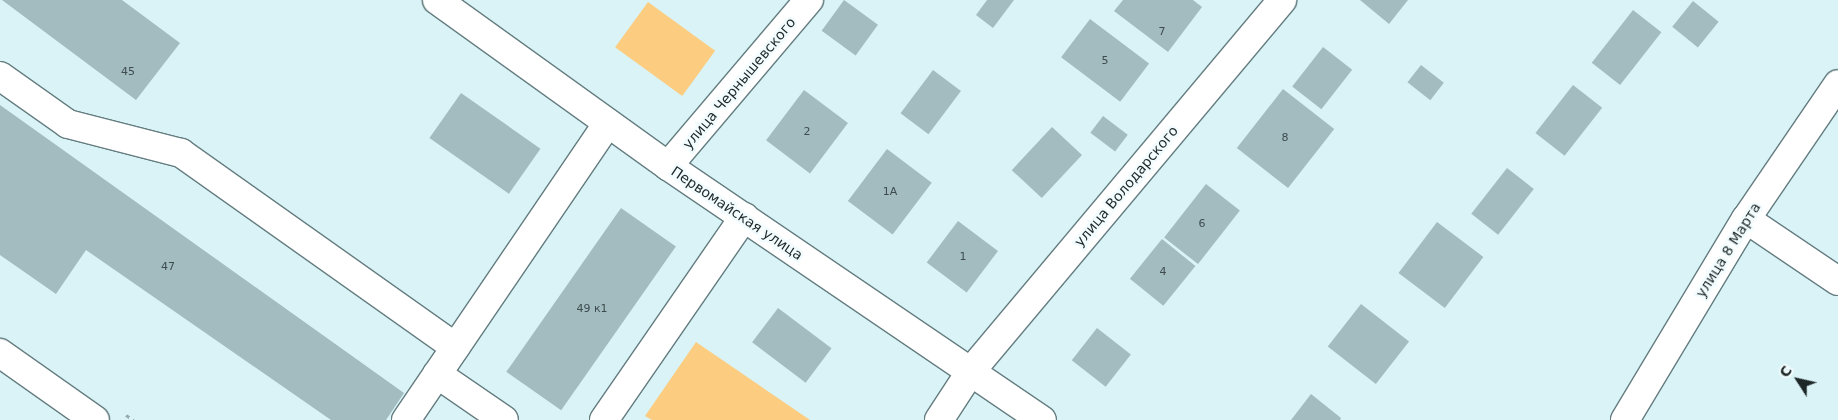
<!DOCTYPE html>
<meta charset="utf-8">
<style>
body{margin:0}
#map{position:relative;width:1838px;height:420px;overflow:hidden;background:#d9f3f7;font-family:"DejaVu Sans",sans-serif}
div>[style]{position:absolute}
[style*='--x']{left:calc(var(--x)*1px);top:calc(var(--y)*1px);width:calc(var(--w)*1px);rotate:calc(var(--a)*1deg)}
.green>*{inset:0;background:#fccd81;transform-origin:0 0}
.building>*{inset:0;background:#a3bcc0;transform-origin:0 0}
.path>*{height:3px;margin-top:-1.5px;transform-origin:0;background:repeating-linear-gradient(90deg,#97abae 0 4px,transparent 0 8px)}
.roads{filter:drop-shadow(1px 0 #657d80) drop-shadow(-1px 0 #657d80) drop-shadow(0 1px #657d80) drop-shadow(0 -1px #657d80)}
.minor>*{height:28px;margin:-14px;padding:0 14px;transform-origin:14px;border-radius:14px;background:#fff}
.major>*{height:28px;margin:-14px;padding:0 14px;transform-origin:14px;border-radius:14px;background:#fff}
span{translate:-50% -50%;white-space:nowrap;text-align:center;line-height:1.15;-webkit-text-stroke:5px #f2fcfe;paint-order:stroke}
.number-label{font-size:11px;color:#3e4c4e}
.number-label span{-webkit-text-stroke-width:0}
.street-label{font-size:14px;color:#1d2728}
.north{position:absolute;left:1773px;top:355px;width:50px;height:50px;-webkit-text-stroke:4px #f2fcfe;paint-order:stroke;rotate:305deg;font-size:14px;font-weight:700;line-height:20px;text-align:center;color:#1d2728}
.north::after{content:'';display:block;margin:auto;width:18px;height:22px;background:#1d2728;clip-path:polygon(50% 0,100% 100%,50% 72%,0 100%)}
</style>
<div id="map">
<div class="green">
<i style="left:648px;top:2px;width:83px;height:56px;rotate:36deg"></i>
<i style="clip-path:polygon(696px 342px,810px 420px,652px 420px,645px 416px)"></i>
</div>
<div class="building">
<i style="clip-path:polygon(2px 0,122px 0,180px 43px,136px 100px)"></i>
<i style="left:844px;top:0;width:42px;height:38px;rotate:36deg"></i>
<i style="clip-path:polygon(987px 0,1014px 0,993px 28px,976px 15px)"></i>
<i style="clip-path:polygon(1123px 0,1193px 0,1202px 7px,1168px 52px,1114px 11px)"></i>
<i style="clip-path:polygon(1360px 0,1408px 0,1389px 24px)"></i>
<i style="left:1693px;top:1px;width:33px;height:33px;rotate:39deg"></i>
<i style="left:1633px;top:10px;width:36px;height:67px;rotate:38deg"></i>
<i style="left:1090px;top:19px;width:74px;height:48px;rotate:37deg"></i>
<i style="left:1323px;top:47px;width:37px;height:50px;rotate:38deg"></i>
<i style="left:1421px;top:65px;width:29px;height:22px;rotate:38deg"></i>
<i style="left:933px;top:70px;width:35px;height:54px;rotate:37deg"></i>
<i style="left:1573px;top:85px;width:37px;height:61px;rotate:38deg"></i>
<i style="left:1283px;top:89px;width:65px;height:75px;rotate:38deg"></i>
<i style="left:804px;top:90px;width:55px;height:63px;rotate:37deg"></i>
<i style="left:461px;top:93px;width:97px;height:55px;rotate:35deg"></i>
<i style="clip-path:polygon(0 105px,404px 393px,386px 420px,331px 420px,86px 250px,56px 294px,0 255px)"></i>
<i style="left:1103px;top:116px;width:31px;height:21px;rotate:37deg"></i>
<i style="left:1052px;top:127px;width:41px;height:59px;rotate:43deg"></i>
<i style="left:887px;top:149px;width:56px;height:65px;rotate:37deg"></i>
<i style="left:1507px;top:168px;width:34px;height:58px;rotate:38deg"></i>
<i style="left:1206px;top:184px;width:43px;height:68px;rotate:38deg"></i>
<i style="left:621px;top:208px;width:67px;height:200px;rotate:35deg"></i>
<i style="left:958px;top:221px;width:50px;height:52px;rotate:37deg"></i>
<i style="left:1437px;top:222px;width:58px;height:64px;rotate:37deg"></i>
<i style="left:1162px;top:239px;width:43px;height:51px;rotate:39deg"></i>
<i style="left:1361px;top:304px;width:61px;height:54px;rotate:38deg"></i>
<i style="left:778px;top:308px;width:67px;height:43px;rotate:37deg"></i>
<i style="left:1097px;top:328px;width:43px;height:41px;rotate:38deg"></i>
<i style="clip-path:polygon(1311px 394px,1341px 418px,1340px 420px,1291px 420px)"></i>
</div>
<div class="path">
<i style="--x:126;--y:415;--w:9;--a:32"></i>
</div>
<div class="roads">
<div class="minor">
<i style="--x:437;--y:0;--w:284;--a:35.7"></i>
<i style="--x:668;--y:166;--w:452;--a:34.2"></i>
<i style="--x:0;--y:76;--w:83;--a:35.2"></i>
<i style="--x:68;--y:124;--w:117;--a:14.4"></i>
<i style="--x:181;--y:153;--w:336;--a:35.3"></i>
<i style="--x:668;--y:166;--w:218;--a:-49.7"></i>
<i style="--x:1746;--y:219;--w:111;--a:34"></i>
<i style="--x:0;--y:353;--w:116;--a:35.2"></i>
<i style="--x:437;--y:374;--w:81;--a:34.5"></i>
<i style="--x:406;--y:420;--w:359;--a:-55.8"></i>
<i style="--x:604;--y:420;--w:247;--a:-55.4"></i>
<i style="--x:939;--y:420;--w:59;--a:-56.9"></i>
<i style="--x:971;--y:371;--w:484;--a:-50"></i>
</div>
<div class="major">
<i style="--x:1625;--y:420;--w:235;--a:-59"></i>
<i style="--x:1746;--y:219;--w:163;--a:-55.7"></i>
</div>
</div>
<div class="number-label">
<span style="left:1162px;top:32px">7</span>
<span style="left:1105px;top:61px">5</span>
<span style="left:128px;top:72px">45</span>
<span style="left:807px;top:132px">2</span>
<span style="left:1285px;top:138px">8</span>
<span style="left:890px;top:192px">1А</span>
<span style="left:1202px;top:224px">6</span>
<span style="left:963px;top:257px">1</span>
<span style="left:168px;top:267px">47</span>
<span style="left:1163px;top:272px">4</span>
<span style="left:592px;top:309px">49 к1</span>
</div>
<div class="street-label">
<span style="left:739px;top:83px;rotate:-50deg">улица Чернышевского</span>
<span style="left:1126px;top:186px;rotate:-50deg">улица Володарского</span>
<span style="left:737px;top:213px;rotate:34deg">Первомайская улица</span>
<span style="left:1728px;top:250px;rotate:-58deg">улица 8 Марта</span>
</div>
<div class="north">С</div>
</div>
